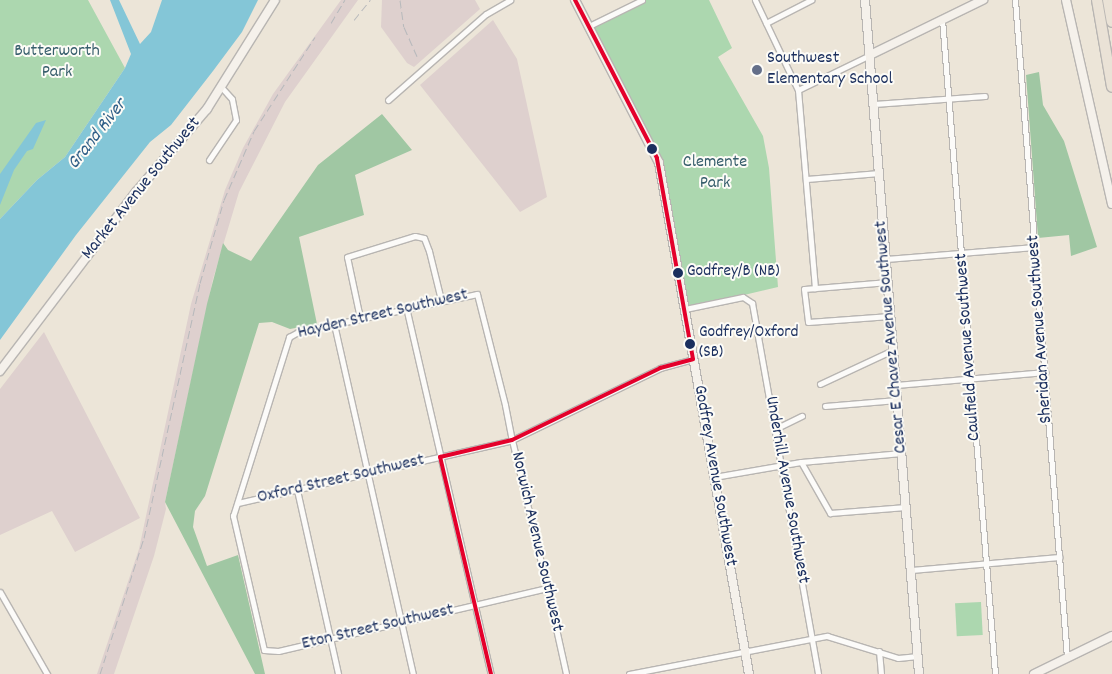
<!DOCTYPE html>
<style>
body{margin:0}
#map{position:relative;width:1112px;height:674px;overflow:hidden;background:#ece5d8;font-family:Dekko,sans-serif}
div>[style]{position:absolute}
[style*='--x']{left:calc(var(--x)*1px);top:calc(var(--y)*1px);width:calc(var(--w)*1px);rotate:calc(var(--a)*1deg)}
.industrial>*{inset:0;background:#ded0ce}
.green>*{inset:0;background:#acd7af;transform-origin:0 0}
.forest>*{inset:0;background:#a0c7a3}
.water>*{inset:0;background:#84c6d7}
.roads{filter:drop-shadow(1px 0 #b8b5b2) drop-shadow(-1px 0 #b8b5b2) drop-shadow(0 1px #b8b5b2) drop-shadow(0 -1px #b8b5b2)}
.street>*{height:5px;margin:-2.5px;padding:0 2.5px;transform-origin:2.5px;border-radius:2.5px;background:#fcfbf9}
.secondary>*{height:8px;margin:-4px;padding:0 4px;transform-origin:4px;border-radius:4px;background:#f5f1eb}
.highway>*{height:10px;margin:-5px;padding:0 5px;transform-origin:5px;border-radius:5px;background:#eae2d6}
.rail>*{height:1px;margin-top:-0.5px;transform-origin:0;background:repeating-linear-gradient(90deg,#b6b8bb 0 8px,transparent 0 12px)}
.bus-1>*{height:4px;margin:-2px;padding:0 2px;transform-origin:2px;border-radius:2px;background:#e4002b}
.dots>*{width:14px;height:14px;translate:-50% -50%;box-sizing:border-box;border:2px solid #fdfcf7;border-radius:50%}
span{translate:-50% -50%;white-space:nowrap;text-align:center;line-height:1.15;-webkit-text-stroke:4px #fdfcf7;paint-order:stroke}
.bus-label{font-size:17px;color:#1b2f5e}
.left{translate:0 -50%;text-align:left}
.park-label{font-size:18px;color:#375e6c}
.poi-label{font-size:18px;color:#1b2f5e}
.street-label{font-size:18px;color:#1b2f5e}
.water-label{font-size:19px;color:#305f88;font-style:italic}
</style>
<div id="map">
<div class="industrial">
<i style="clip-path:polygon(341px 0,358px 0,285px 102px,239px 192px,213px 279px,165px 502px,166px 509px,154px 556px,114px 674px,97px 674px,139px 549px,191px 304px,225px 190px,243px 148px,273px 94px)"></i>
<i style="clip-path:polygon(382px 0,475px 0,480px 9px,414px 67px,407px 63px,381px 27px)"></i>
<i style="clip-path:polygon(493px 20px,517px 59px,547px 197px,520px 212px,420px 85px)"></i>
<i style="clip-path:polygon(44px 332px,140px 518px,75px 552px,52px 511px,0 535px,0 389px)"></i>
</div>
<div class="green">
<i style="clip-path:polygon(0 0,88px 0,125px 68px,65px 157px,37px 180px,0 219px)"></i>
<i style="clip-path:polygon(642px 0,709px 0,732px 48px,718px 57px,763px 136px,769px 168px,778px 287px,685px 309px,659px 163px,589px 26px)"></i>
<i style="left:981px;top:602px;width:33px;height:26px;rotate:87deg"></i>
</div>
<div class="forest">
<i style="clip-path:polygon(1039px 72px,1043px 105px,1064px 141px,1097px 247px,1071px 256px,1069px 235px,1038px 238px,1026px 75px)"></i>
<i style="clip-path:polygon(382px 114px,412px 150px,355px 175px,364px 215px,299px 237px,317px 324px,290px 329px,272px 322px,259px 323px,205px 496px,195px 511px,193px 527px,207px 566px,238px 555px,265px 674px,255px 674px,165px 502px,207px 304px,223px 243px,228px 250px,251px 261px,318px 165px)"></i>
</div>
<div class="water">
<i style="clip-path:polygon(110px 0,119px 0,140px 44px,151px 32px,162px 0,258px 0,242px 32px,213px 71px,171px 125px,150px 142px,76px 235px,0 340px,0 219px,37px 180px,65px 157px,125px 68px,131px 54px)"></i>
<i style="clip-path:polygon(46px 120px,33px 149px,27px 151px,14px 170px,0 205px,0 174px,36px 123px)"></i>
</div>
<div class="roads">
<div class="street">
<i style="--x:755;--y:0;--w:100;--a:64.5"></i>
<i style="--x:798;--y:90;--w:199;--a:85.1"></i>
<i style="--x:1015;--y:0;--w:660;--a:85.48"></i>
<i style="--x:942;--y:19;--w:657;--a:85.37"></i>
<i style="--x:766;--y:23;--w:51;--a:-27.1"></i>
<i style="--x:589;--y:26;--w:59;--a:-26.1"></i>
<i style="--x:798;--y:90;--w:80;--a:-25.9"></i>
<i style="--x:388;--y:100;--w:130;--a:-41.3"></i>
<i style="--x:486;--y:14;--w:28;--a:-30"></i>
<i style="--x:874;--y:104;--w:111;--a:-4.1"></i>
<i style="--x:209;--y:160;--w:48;--a:-56"></i>
<i style="--x:236;--y:120;--w:21;--a:-101"></i>
<i style="--x:232;--y:99;--w:15;--a:-132"></i>
<i style="--x:806;--y:179;--w:74;--a:-4.6"></i>
<i style="--x:886;--y:259;--w:149;--a:-4.6"></i>
<i style="--x:888;--y:282;--w:84;--a:175.2"></i>
<i style="--x:804;--y:289;--w:33;--a:83"></i>
<i style="--x:808;--y:322;--w:82;--a:-4.2"></i>
<i style="--x:406;--y:307;--w:377;--a:77"></i>
<i style="--x:685;--y:309;--w:59;--a:-11.7"></i>
<i style="--x:743;--y:297;--w:11;--a:34"></i>
<i style="--x:752;--y:303;--w:377;--a:79.9"></i>
<i style="--x:360;--y:318;--w:62;--a:-102"></i>
<i style="--x:347;--y:257;--w:71;--a:-17.2"></i>
<i style="--x:415;--y:236;--w:9;--a:13"></i>
<i style="--x:424;--y:238;--w:14;--a:69"></i>
<i style="--x:429;--y:251;--w:50;--a:76.2"></i>
<i style="--x:334;--y:324;--w:359;--a:77.3"></i>
<i style="--x:820;--y:384;--w:81;--a:-25"></i>
<i style="--x:896;--y:385;--w:150;--a:-5"></i>
<i style="--x:825;--y:406;--w:72;--a:-4.8"></i>
<i style="--x:775;--y:429;--w:30;--a:-26"></i>
<i style="--x:801;--y:462;--w:59;--a:60.4"></i>
<i style="--x:830;--y:513;--w:76;--a:-4.5"></i>
<i style="--x:714;--y:477;--w:88;--a:-9.8"></i>
<i style="--x:801;--y:462;--w:101;--a:-5.1"></i>
<i style="--x:297;--y:490;--w:189;--a:77.4"></i>
<i style="--x:238;--y:503;--w:281;--a:-12.9"></i>
<i style="--x:512;--y:440;--w:165;--a:-25.9"></i>
<i style="--x:660;--y:368;--w:34;--a:-15"></i>
<i style="--x:911;--y:570;--w:149;--a:-5"></i>
<i style="--x:547;--y:588;--w:276;--a:166.8"></i>
<i style="--x:278;--y:651;--w:14;--a:-176"></i>
<i style="--x:264;--y:650;--w:138;--a:-103"></i>
<i style="--x:233;--y:516;--w:188;--a:-72.6"></i>
<i style="--x:289;--y:337;--w:10;--a:-29"></i>
<i style="--x:298;--y:332;--w:183;--a:-12"></i>
<i style="--x:477;--y:294;--w:114;--a:75.8"></i>
<i style="--x:505;--y:405;--w:36;--a:79"></i>
<i style="--x:512;--y:440;--w:152;--a:76.7"></i>
<i style="--x:547;--y:588;--w:88;--a:77.5"></i>
<i style="--x:0;--y:592;--w:95;--a:60.2"></i>
<i style="--x:879;--y:651;--w:23;--a:85"></i>
<i style="--x:629;--y:674;--w:202;--a:-10.9"></i>
<i style="--x:827;--y:636;--w:74;--a:17.2"></i>
<i style="--x:898;--y:658;--w:20;--a:-6"></i>
</div>
<div class="secondary">
<i style="--x:575;--y:0;--w:183;--a:62.7"></i>
<i style="--x:659;--y:163;--w:519;--a:80.01"></i>
<i style="--x:865;--y:0;--w:676;--a:85.42"></i>
<i style="--x:1066;--y:0;--w:209;--a:77.3"></i>
<i style="--x:870;--y:55;--w:126;--a:-26"></i>
<i style="--x:0;--y:371;--w:225;--a:-52.8"></i>
<i style="--x:136;--y:192;--w:109;--a:-49.5"></i>
<i style="--x:207;--y:109;--w:128;--a:-58"></i>
<i style="--x:1034;--y:674;--w:87;--a:-26"></i>
</div>
<div class="highway">
<i style="--x:1097;--y:0;--w:88;--a:80.2"></i>
<i style="--x:1108;--y:0;--w:22;--a:80"></i>
</div>
</div>
<div class="rail">
<i style="--x:400;--y:0;--w:27;--a:82"></i>
<i style="--x:404;--y:27;--w:32;--a:66"></i>
<i style="--x:354;--y:20;--w:26;--a:-51"></i>
<i style="--x:331;--y:23;--w:27;--a:-59"></i>
<i style="--x:100;--y:674;--w:143;--a:-72.1"></i>
<i style="--x:144;--y:538;--w:261;--a:-77.6"></i>
<i style="--x:200;--y:283;--w:86;--a:-73.9"></i>
<i style="--x:224;--y:200;--w:75;--a:-66.5"></i>
<i style="--x:254;--y:131;--w:112;--a:-57"></i>
</div>
<div class="bus-1">
<i style="--x:491;--y:674;--w:223;--a:-103.2"></i>
<i style="--x:440;--y:457;--w:74;--a:-13.3"></i>
<i style="--x:512;--y:440;--w:165;--a:-25.9"></i>
<i style="--x:660;--y:368;--w:34;--a:-15"></i>
<i style="--x:693;--y:359;--w:204;--a:-100.2"></i>
<i style="--x:657;--y:158;--w:178;--a:-117.4"></i>
</div>
<div class="dots">
<i style="left:757px;top:70px;background:#646f89"></i>
<i style="left:652px;top:149px;background:#1b2f5e"></i>
<i style="left:678px;top:273px;background:#1b2f5e"></i>
<i style="left:690px;top:344px;background:#1b2f5e"></i>
</div>
<div class="bus-label">
<span class="left" style="left:687px;top:273px">Godfrey/B (NB)</span>
<span class="left" style="left:699px;top:344px">Godfrey/Oxford<br>(SB)</span>
</div>
<div class="park-label">
<span style="left:57px;top:63px">Butterworth<br>Park</span>
<span style="left:715px;top:174px">Clemente<br>Park</span>
</div>
<div class="poi-label">
<span class="left" style="left:767px;top:70px">Southwest<br>Elementary School</span>
</div>
<div class="street-label">
<span style="left:142px;top:189px;rotate:-51deg">Market Avenue Southwest</span>
<span style="left:383px;top:315px;rotate:-13deg">Hayden Street Southwest</span>
<span style="left:1041px;top:329px;rotate:-94deg">Sheridan Avenue Southwest</span>
<span style="left:892px;top:337px;rotate:-95deg">Cesar E Chavez Avenue Southwest</span>
<span style="left:969px;top:347px;rotate:-94deg">Caulfield Avenue Southwest</span>
<span style="left:714px;top:476px;rotate:80deg">Godfrey Avenue Southwest</span>
<span style="left:341px;top:480px;rotate:-13deg">Oxford Street Southwest</span>
<span style="left:786px;top:490px;rotate:80deg">Underhill Avenue Southwest</span>
<span style="left:536px;top:542px;rotate:77deg">Norwich Avenue Southwest</span>
<span style="left:378px;top:628px;rotate:-13deg">Eton Street Southwest</span>
</div>
<div class="water-label">
<span style="left:98px;top:135px;rotate:-52deg">Grand River</span>
</div>
</div>
